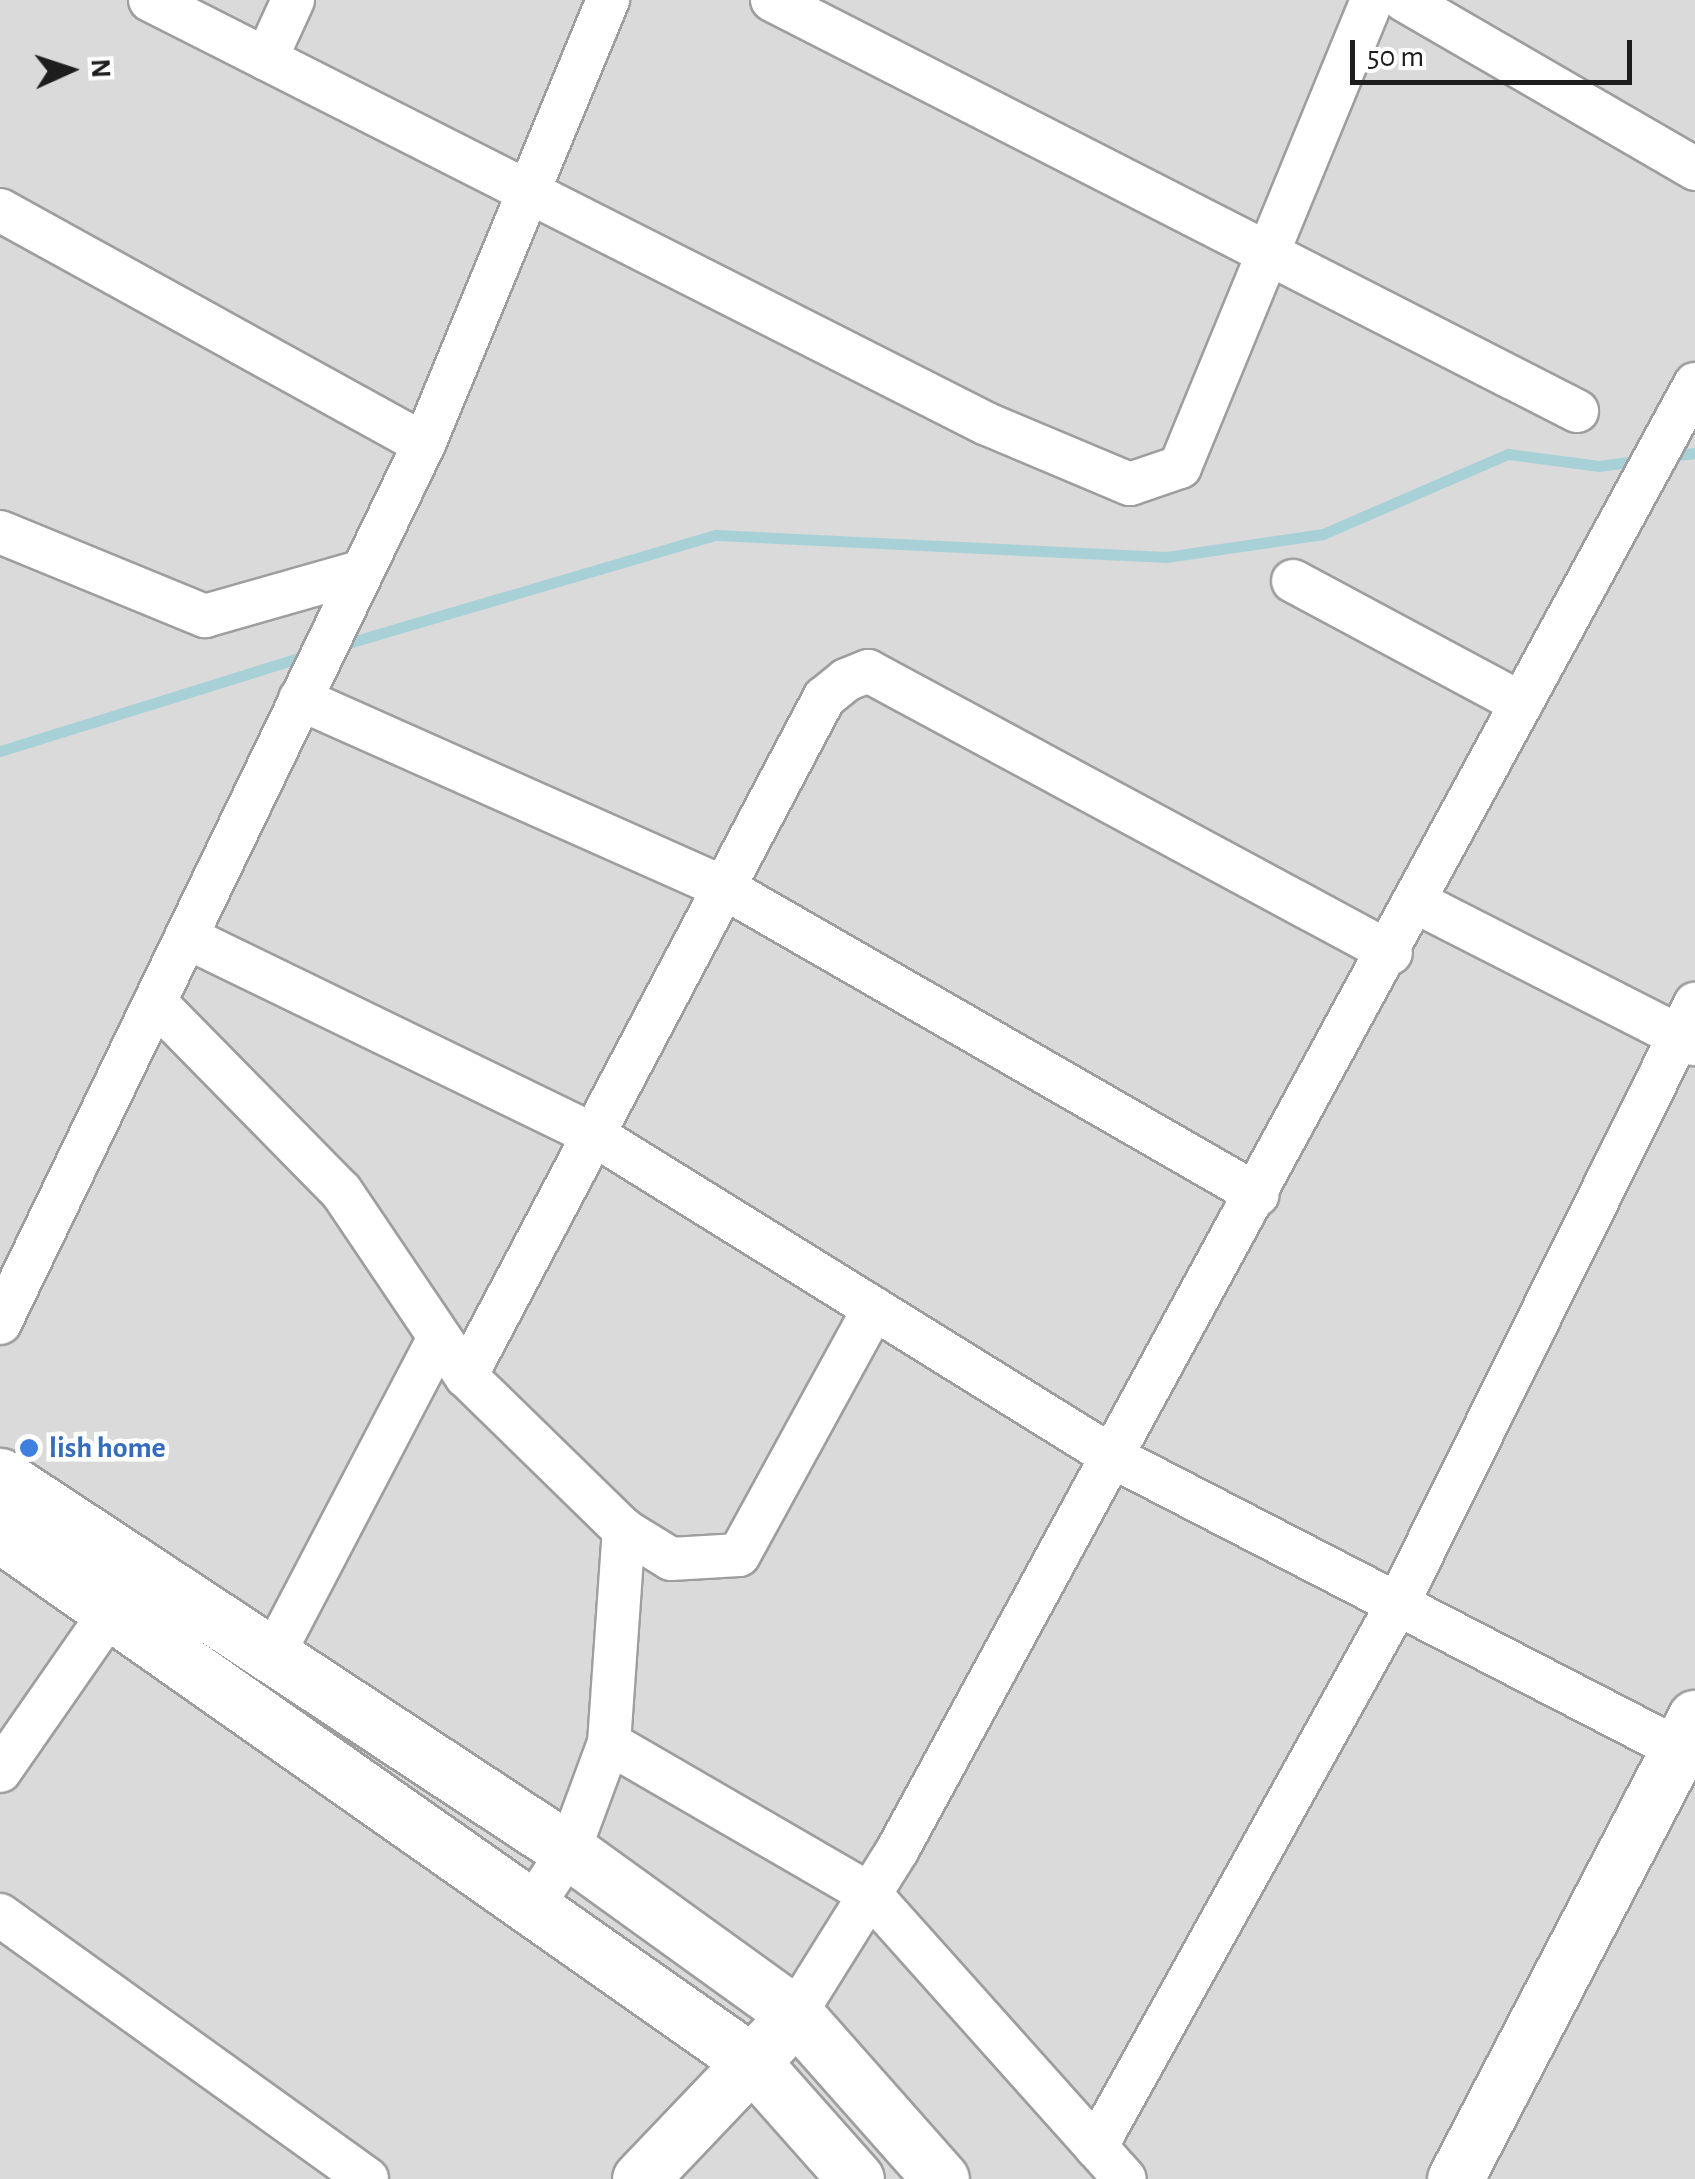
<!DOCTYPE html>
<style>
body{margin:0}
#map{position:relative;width:1695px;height:2179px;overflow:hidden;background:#ede9e3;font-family:"Alegreya Sans",sans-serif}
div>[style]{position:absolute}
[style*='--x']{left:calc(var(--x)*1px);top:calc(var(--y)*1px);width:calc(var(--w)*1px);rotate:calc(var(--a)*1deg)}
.residential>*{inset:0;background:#dbdada;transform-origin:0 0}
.stream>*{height:11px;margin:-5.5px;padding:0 5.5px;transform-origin:5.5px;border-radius:5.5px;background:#a7d1d7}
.roads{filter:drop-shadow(2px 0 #9e9e9e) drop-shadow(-2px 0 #9e9e9e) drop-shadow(0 2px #9e9e9e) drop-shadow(0 -2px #9e9e9e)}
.minor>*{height:42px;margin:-21px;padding:0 21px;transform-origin:21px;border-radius:21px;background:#fff}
.tertiary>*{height:55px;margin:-27.5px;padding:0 27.5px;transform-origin:27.5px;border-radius:27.5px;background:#fff}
.dots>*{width:28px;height:28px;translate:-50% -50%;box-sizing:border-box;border:5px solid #fff;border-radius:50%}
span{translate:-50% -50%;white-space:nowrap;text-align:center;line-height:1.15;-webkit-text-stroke:9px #fff;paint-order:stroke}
.shop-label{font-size:30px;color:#366cbe;font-weight:700}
.left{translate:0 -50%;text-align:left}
.north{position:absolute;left:20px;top:20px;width:100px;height:100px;-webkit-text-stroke:8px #fff;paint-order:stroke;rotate:87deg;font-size:28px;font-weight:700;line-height:40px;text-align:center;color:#1d1d1d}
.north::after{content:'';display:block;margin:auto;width:35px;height:45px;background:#1d1d1d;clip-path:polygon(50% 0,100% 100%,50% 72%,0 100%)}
.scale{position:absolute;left:1350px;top:40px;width:282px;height:45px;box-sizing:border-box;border:5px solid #1d1d1d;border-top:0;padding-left:12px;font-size:30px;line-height:35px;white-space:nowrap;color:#1d1d1d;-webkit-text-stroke:8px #fff;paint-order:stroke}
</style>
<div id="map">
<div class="residential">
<i style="left:0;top:0;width:1695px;height:2179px"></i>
</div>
<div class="stream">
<i style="--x:1667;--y:456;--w:28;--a:-6"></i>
<i style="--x:338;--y:646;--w:394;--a:-16.4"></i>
<i style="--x:716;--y:535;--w:451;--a:2.8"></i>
<i style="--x:1166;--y:557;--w:159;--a:-8.3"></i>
<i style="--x:1323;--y:534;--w:202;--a:-23.4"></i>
<i style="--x:1508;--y:454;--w:92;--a:7.5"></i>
<i style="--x:1599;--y:466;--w:45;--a:-7.6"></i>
<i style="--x:0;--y:751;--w:326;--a:-17.3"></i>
</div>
<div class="roads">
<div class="minor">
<i style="--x:150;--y:0;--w:938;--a:26.87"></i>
<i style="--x:987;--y:424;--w:155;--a:22.8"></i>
<i style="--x:1130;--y:484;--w:53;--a:-18.8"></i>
<i style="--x:1180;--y:467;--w:505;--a:-67.65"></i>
<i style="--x:772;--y:0;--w:904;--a:27.05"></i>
<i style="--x:1404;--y:0;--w:337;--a:30.1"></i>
<i style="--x:266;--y:59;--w:65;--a:-65.4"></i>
<i style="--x:0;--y:210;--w:484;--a:28.9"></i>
<i style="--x:0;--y:532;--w:222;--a:22.3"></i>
<i style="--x:205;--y:616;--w:160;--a:-15.9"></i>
<i style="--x:1293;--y:581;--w:259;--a:28.2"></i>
<i style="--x:300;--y:699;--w:469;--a:24"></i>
<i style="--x:728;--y:890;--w:611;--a:29.92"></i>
<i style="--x:1418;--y:903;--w:311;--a:27"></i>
<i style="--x:186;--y:937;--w:456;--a:25.9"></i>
<i style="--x:596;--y:1136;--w:609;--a:31.84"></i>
<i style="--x:1113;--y:1457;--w:636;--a:27.33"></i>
<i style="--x:155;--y:1002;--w:265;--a:45.5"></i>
<i style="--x:341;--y:1191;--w:223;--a:56"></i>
<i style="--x:466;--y:1376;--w:221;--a:44.3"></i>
<i style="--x:624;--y:1530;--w:55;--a:31.7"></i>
<i style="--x:671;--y:1559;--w:68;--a:-3.4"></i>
<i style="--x:739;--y:1555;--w:281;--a:-61.3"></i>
<i style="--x:0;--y:1323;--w:976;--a:-64.25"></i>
<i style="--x:424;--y:444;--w:481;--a:-67.5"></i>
<i style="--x:466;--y:1376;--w:767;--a:-62.16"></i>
<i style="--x:824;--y:698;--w:28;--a:-39"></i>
<i style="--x:846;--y:680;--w:24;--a:-22"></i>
<i style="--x:868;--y:671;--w:594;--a:28.33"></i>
<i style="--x:271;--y:1659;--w:358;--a:-62.4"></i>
<i style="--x:609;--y:1743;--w:302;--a:30.1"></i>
<i style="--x:870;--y:1894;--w:382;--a:48.2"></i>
<i style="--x:0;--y:1771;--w:224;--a:-55.2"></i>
<i style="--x:533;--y:1905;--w:65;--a:-56.3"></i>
<i style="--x:569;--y:1851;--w:115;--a:-69.7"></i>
<i style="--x:609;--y:1743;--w:214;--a:-86"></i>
<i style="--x:0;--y:1915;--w:452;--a:35.7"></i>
<i style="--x:795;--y:2014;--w:195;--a:-58"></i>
<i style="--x:898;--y:1849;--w:1668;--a:-61.45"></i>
<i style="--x:1096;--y:2147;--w:622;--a:-60.96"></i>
<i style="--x:1398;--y:1603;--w:669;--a:-63.63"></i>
</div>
<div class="tertiary">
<i style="--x:0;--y:1476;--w:681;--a:33.39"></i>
<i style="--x:569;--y:1851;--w:279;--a:35.8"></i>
<i style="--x:795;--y:2014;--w:220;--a:48.5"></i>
<i style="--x:0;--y:1534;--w:920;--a:35.09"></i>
<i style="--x:753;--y:2063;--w:155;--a:48.4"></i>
<i style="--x:640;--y:2179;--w:199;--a:-46.4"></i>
<i style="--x:1455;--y:2179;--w:520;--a:-62.5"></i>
</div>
</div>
<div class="dots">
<i style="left:29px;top:1448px;background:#3f7fe0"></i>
</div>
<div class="shop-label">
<span class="left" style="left:49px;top:1448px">lish home</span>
</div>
<div class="north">N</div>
<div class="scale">50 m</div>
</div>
